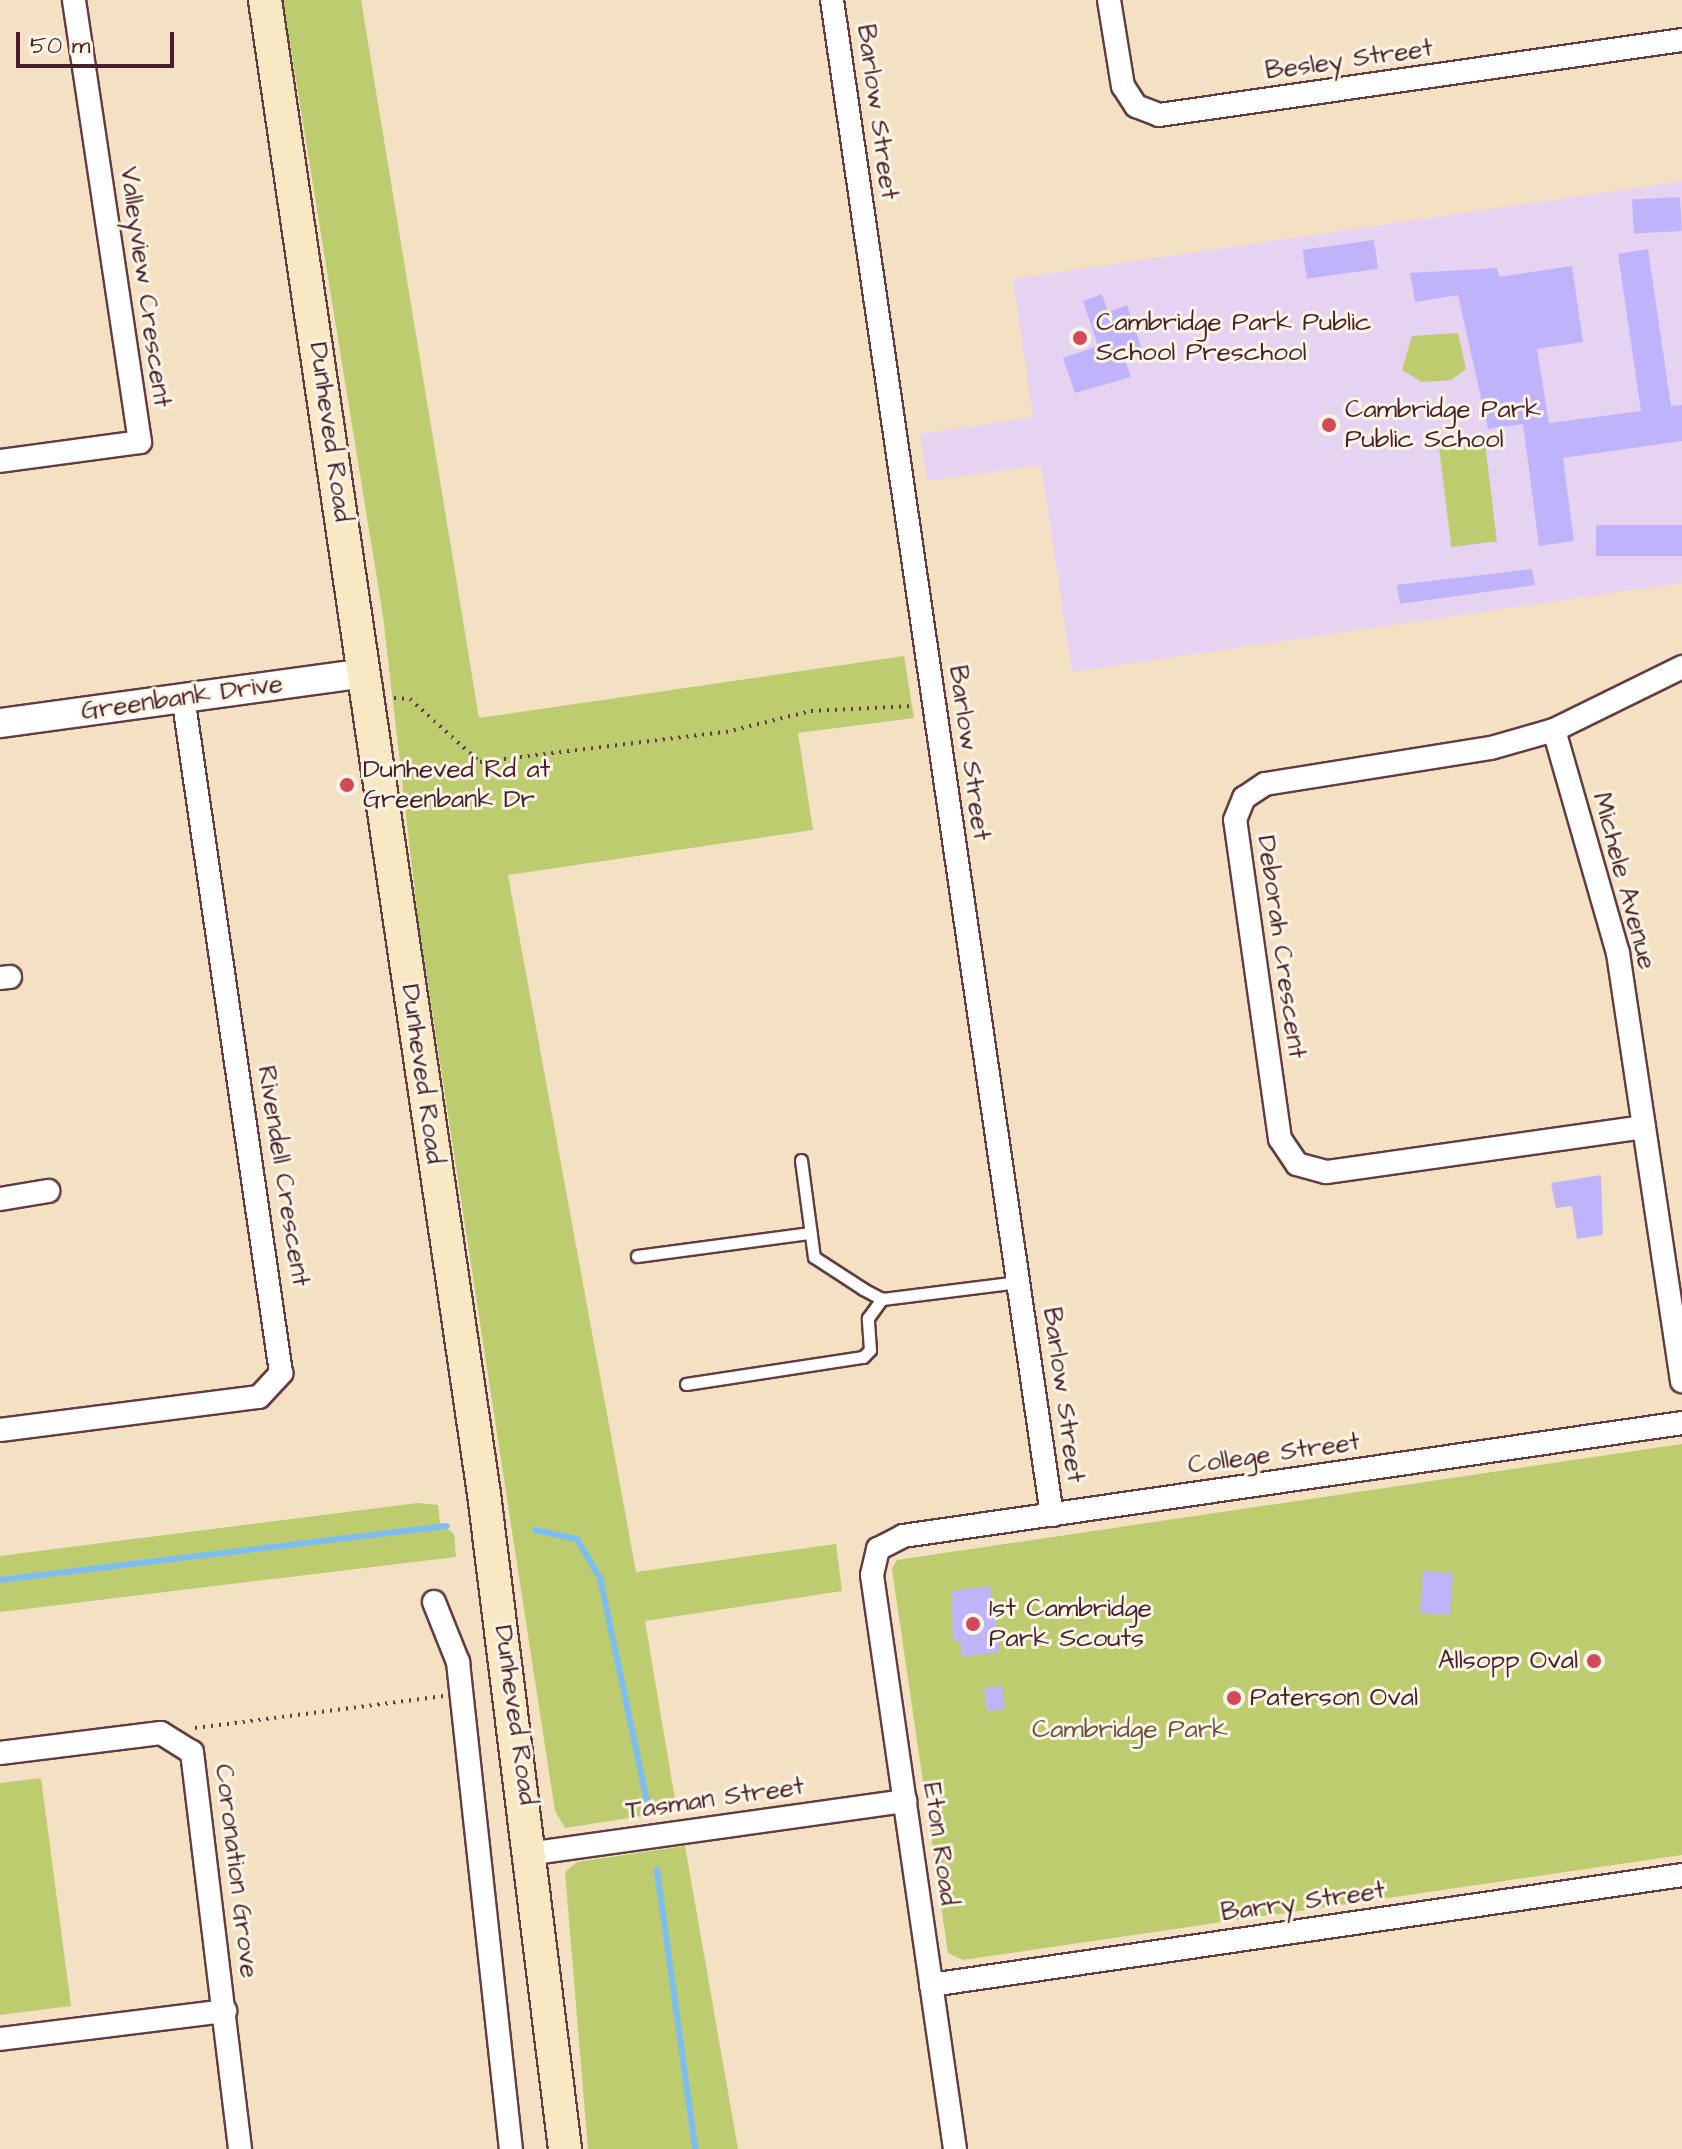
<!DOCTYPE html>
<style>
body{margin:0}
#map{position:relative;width:1682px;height:2149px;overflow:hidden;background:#f4e1c4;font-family:"Architects Daughter",sans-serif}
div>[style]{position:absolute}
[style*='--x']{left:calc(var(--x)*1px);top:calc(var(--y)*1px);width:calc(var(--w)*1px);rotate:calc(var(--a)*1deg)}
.built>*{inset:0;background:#e5d3f1}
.green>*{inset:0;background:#bccc6e;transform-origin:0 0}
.stream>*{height:6px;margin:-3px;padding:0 3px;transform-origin:3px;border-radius:3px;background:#7dbef2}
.building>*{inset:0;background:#bfb4fb;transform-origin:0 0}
.path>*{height:4px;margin-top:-2px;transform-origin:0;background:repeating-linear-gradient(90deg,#643c42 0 2px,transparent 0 8px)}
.roads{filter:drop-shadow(2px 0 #643c42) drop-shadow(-2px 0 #643c42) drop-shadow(0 2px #643c42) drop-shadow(0 -2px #643c42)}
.service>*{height:11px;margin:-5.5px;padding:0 5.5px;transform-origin:5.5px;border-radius:5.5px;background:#fff}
.minor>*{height:22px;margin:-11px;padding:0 11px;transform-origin:11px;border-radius:11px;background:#fff}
.tertiary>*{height:28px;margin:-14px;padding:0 14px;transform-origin:14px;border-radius:14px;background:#fff}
.secondary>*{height:32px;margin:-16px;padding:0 16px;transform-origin:16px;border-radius:16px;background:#f8e8c3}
.dots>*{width:22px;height:22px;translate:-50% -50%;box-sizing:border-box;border:4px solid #fcf5e5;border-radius:50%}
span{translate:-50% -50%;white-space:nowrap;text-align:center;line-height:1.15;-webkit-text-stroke:6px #fcf5e5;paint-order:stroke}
.street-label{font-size:26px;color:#4a1f2b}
.poi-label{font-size:26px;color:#4a1f2b}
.left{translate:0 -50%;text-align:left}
.right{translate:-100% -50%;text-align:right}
.park-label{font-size:26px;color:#6c533f}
.scale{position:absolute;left:16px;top:32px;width:158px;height:36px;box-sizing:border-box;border:4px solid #4a1f2b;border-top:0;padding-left:10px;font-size:24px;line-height:28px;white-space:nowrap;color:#4a1f2b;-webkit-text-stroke:6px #fcf5e5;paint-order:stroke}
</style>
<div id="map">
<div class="built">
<i style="clip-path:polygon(1682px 181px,1682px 583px,1072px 672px,1041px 465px,927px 481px,920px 434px,1033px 417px,1013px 279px)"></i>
</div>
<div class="green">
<i style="clip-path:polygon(283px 0,361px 0,479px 718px,904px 656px,914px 718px,798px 733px,813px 830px,508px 875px,636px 1572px,836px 1544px,842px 1591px,645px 1621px,677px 1811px,658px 1814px,654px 1799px,641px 1801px,642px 1816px,565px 1828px,555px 1811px,418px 919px,383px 616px)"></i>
<i style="clip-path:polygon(1458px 333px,1466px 369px,1451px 380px,1422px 382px,1402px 370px,1412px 336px)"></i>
<i style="left:1485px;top:444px;width:98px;height:46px;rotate:83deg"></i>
<i style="clip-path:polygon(1682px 1444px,1682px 1855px,963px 1960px,948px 1953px,892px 1569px,897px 1560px)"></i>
<i style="clip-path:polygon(417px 1503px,438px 1505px,440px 1523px,454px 1534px,456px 1557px,0 1612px,0 1556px)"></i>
<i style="clip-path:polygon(41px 1778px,71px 2006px,0 2015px,0 1783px)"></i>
<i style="clip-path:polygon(685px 1846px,738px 2149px,588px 2149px,565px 1872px,577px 1862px)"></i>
</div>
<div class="stream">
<i style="--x:535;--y:1530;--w:43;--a:12.1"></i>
<i style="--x:577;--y:1539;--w:45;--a:59.5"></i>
<i style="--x:600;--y:1578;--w:237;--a:78.1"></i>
<i style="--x:0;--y:1580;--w:450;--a:-6.9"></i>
<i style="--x:657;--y:1870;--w:282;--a:82.2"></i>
</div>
<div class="building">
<i style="left:1680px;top:197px;width:34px;height:48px;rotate:87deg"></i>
<i style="left:1374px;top:240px;width:29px;height:72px;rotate:82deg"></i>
<i style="clip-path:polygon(1648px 249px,1671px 406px,1682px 405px,1682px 441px,1563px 458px,1574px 541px,1539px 546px,1523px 424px,1488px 429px,1458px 295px,1415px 302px,1410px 273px,1497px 268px,1499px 277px,1572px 266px,1583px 342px,1537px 349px,1549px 423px,1641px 411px,1618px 254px)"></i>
<i style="clip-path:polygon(1102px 294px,1108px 312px,1127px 305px,1143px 352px,1124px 358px,1131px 377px,1075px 393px,1063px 358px,1098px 346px,1083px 301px)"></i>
<i style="left:1682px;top:525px;width:31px;height:86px;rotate:90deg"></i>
<i style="clip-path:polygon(1532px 569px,1535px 585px,1400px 604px,1397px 585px)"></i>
<i style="clip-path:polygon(1601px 1175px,1603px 1235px,1577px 1239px,1572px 1206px,1556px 1208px,1551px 1183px)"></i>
<i style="left:1423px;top:1571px;width:30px;height:42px;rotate:4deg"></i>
<i style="clip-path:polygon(990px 1586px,1000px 1652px,962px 1657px,960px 1640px,953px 1641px,952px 1591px)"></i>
<i style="left:1002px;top:1686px;width:23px;height:18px;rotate:83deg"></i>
</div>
<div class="path">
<i style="--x:394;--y:698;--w:16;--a:4"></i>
<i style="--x:410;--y:699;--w:94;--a:42"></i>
<i style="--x:480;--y:762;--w:248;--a:-7"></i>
<i style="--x:726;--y:732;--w:88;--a:-13.9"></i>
<i style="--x:811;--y:711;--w:102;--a:-2.8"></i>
<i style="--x:195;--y:1728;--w:251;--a:-7.3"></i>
</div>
<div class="roads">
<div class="service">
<i style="--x:801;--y:1160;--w:98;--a:82.4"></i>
<i style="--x:814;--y:1257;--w:59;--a:33.1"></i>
<i style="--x:863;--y:1289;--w:21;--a:28"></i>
<i style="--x:882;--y:1299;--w:138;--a:-7.1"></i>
<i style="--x:637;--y:1256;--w:175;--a:-7.6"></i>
<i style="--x:686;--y:1384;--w:179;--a:-8.7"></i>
<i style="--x:863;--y:1357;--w:10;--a:-45"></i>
<i style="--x:870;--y:1350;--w:32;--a:-94"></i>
<i style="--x:868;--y:1318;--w:24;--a:-54"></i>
</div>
<div class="minor">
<i style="--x:832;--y:0;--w:1531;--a:81.74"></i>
<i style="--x:1109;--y:0;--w:87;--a:80.8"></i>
<i style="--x:1123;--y:86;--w:24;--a:57"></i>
<i style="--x:1136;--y:106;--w:25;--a:21"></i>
<i style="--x:1159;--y:115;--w:528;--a:-8.16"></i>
<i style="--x:0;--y:461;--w:141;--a:-7.7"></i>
<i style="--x:140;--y:442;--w:447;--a:-98.5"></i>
<i style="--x:1554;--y:730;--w:232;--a:74"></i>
<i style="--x:1618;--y:953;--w:433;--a:81.5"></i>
<i style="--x:0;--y:978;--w:10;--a:-6"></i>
<i style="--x:1644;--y:1127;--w:321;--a:171.9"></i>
<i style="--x:1326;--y:1172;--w:30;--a:-165"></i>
<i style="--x:1297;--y:1164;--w:30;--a:-124"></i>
<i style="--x:1280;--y:1139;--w:322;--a:-98"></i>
<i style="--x:1235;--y:820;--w:24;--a:-68"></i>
<i style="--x:1244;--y:798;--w:25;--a:-34"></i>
<i style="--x:1265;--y:784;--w:229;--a:-9.1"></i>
<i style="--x:1491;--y:748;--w:66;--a:-15.9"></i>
<i style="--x:1554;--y:730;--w:143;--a:-26.2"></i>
<i style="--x:0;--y:1199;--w:49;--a:-9.5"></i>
<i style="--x:0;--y:1430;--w:261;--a:-7.3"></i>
<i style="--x:259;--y:1397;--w:33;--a:-47"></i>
<i style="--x:281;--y:1373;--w:684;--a:-98.24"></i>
<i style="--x:434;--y:1602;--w:65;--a:68.2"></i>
<i style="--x:458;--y:1662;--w:490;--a:83.8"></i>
<i style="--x:0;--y:1753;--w:162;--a:-7.1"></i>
<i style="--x:161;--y:1733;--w:36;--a:32"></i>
<i style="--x:192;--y:1752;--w:400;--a:83.1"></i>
<i style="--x:534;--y:1853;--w:375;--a:-8"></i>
<i style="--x:931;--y:1985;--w:759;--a:-8.33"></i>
<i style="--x:0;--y:2039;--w:227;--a:-7.1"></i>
<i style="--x:955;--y:2149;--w:580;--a:-98.23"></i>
<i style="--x:872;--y:1575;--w:27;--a:-77"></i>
<i style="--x:878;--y:1549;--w:28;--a:-27"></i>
<i style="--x:903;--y:1536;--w:787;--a:-8.25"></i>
</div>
<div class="tertiary">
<i style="--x:0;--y:723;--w:367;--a:-7.8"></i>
</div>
<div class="secondary">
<i style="--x:265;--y:0;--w:1510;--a:81.66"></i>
<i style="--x:484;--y:1494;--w:660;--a:82.95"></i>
</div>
</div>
<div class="dots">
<i style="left:1080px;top:338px;background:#d1495b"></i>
<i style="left:1329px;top:425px;background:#d1495b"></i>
<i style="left:347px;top:785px;background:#d1495b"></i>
<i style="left:973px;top:1624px;background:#d1495b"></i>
<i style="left:1594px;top:1661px;background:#d1495b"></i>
<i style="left:1234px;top:1698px;background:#d1495b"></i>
</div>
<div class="street-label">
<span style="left:1349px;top:60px;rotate:-8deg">Besley Street</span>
<span style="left:877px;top:112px;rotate:82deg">Barlow Street</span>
<span style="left:145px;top:287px;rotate:82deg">Valleyview Crescent</span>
<span style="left:330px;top:432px;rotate:82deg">Dunheved Road</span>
<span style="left:182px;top:698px;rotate:-8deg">Greenbank Drive</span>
<span style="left:969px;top:753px;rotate:82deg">Barlow Street</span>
<span style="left:1624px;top:881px;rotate:75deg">Michele Avenue</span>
<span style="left:1281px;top:947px;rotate:82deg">Deborah Crescent</span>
<span style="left:422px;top:1074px;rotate:82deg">Dunheved Road</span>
<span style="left:283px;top:1176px;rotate:81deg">Rivendell Crescent</span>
<span style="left:1063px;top:1395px;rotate:82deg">Barlow Street</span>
<span style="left:1274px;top:1454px;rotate:-8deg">College Street</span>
<span style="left:515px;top:1715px;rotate:82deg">Dunheved Road</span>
<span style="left:715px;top:1799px;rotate:-8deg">Tasman Street</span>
<span style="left:940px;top:1844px;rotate:82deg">Eton Road</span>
<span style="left:236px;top:1871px;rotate:83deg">Coronation Grove</span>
<span style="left:1303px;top:1902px;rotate:-8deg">Barry Street</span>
</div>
<div class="poi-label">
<span class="left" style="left:1096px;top:338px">Cambridge Park Public<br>School Preschool</span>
<span class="left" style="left:1345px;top:425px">Cambridge Park<br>Public School</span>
<span class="left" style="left:363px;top:785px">Dunheved Rd at<br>Greenbank Dr</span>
<span class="left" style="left:989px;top:1624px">1st Cambridge<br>Park Scouts</span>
<span class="right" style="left:1578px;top:1661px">Allsopp Oval</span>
<span class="left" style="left:1250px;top:1698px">Paterson Oval</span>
</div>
<div class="park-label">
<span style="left:1130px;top:1730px">Cambridge Park</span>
</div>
<div class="scale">50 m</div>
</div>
